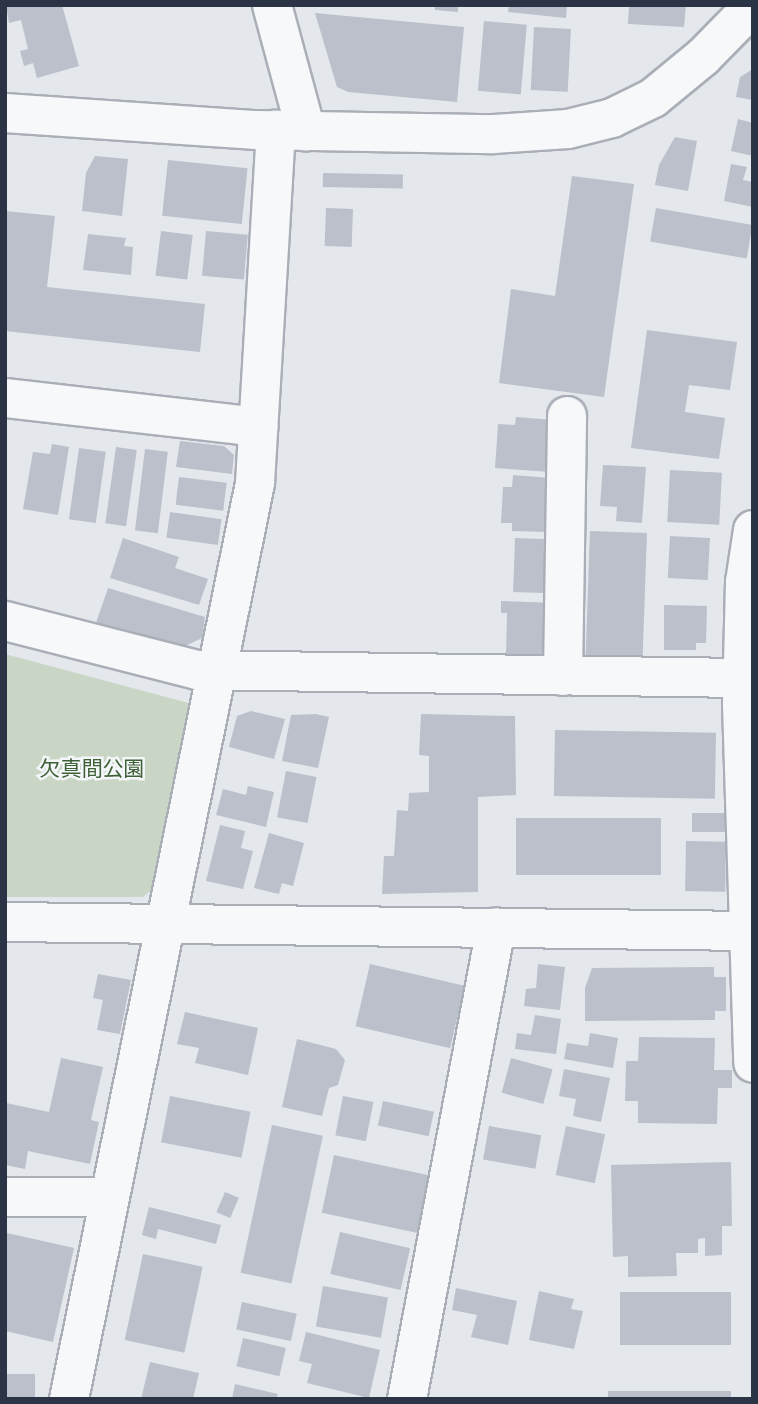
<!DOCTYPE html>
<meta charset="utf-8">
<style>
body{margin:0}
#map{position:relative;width:758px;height:1404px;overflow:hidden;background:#e4e7ec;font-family:"DejaVu Sans","Noto Sans JP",sans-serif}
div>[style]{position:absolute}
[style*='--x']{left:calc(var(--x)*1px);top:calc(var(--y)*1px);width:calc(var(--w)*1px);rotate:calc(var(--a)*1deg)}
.green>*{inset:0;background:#c9d6c5}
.building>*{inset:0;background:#bbc0ca;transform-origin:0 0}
.roads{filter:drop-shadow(2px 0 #a9aeb7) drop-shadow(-2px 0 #a9aeb7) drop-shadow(0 2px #a9aeb7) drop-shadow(0 -2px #a9aeb7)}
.minor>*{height:38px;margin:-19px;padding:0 19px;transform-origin:19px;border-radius:19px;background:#f7f8fa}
.tertiary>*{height:38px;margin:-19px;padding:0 19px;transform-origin:19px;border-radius:19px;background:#f7f8fa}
span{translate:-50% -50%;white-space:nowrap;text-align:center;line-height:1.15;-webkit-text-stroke:5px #f4f6f9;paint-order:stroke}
.park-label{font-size:21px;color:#3f6138}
.frame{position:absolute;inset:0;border:7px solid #2b3445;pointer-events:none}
</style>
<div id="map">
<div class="green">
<i style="clip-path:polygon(5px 654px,196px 705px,159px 884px,143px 897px,5px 897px)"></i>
</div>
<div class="building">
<i style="clip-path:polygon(6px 5px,62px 5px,79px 66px,37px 78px,33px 63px,24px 66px,20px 51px,28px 49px,21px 20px,9px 23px)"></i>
<i style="clip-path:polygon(435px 5px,458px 5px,458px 12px,435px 10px)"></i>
<i style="clip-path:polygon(509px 5px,567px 5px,566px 18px,508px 12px)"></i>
<i style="clip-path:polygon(629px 5px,686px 5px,684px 27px,628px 24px)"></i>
<i style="clip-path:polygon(315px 13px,464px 27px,457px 102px,348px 92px,337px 87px)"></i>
<i style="left:484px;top:21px;width:43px;height:70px;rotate:5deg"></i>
<i style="left:534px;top:27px;width:37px;height:63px;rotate:3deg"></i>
<i style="clip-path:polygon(753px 69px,753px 100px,736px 97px,740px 77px)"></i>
<i style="clip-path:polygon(738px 119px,753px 123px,753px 156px,731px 151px)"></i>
<i style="clip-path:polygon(675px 137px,697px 141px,688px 191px,655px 185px,659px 165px)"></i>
<i style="clip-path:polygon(95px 156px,128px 159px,122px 216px,82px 211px,86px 173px)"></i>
<i style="left:168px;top:160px;width:80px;height:56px;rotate:6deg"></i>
<i style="clip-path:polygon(731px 164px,747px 167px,743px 180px,753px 182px,753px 207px,724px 201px)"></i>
<i style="left:323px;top:173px;width:80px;height:14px;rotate:1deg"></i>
<i style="clip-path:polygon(572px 176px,634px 184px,604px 397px,499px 383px,511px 289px,555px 296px)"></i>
<i style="left:326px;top:208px;width:27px;height:38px;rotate:2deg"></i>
<i style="left:656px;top:208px;width:98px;height:34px;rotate:10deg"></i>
<i style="clip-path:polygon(5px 211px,55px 216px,47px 287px,205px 304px,200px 352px,5px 331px)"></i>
<i style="left:161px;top:231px;width:32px;height:45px;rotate:7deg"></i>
<i style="left:206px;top:231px;width:42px;height:45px;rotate:5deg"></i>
<i style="clip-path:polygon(88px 234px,126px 238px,124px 246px,133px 247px,131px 275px,83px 270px)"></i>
<i style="clip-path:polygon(647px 330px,737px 342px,730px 390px,689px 385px,685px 412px,725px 418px,719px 459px,631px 448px)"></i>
<i style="clip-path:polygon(516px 417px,554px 420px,550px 472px,495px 468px,498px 424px,515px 425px)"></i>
<i style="clip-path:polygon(180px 441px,224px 446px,234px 455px,232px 474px,176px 467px)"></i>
<i style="clip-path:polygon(52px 444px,69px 447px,58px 515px,23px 509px,33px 452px,50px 454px)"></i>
<i style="left:116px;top:447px;width:21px;height:77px;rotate:8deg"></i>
<i style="left:79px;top:448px;width:27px;height:72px;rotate:8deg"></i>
<i style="left:145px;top:449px;width:23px;height:82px;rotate:7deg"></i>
<i style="clip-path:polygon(603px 465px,646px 467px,642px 523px,616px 521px,617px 507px,600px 506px)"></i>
<i style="left:670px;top:470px;width:52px;height:52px;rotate:3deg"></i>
<i style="clip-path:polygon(513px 475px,551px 478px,549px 532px,512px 531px,512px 523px,501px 523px,503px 487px,512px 487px)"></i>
<i style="left:179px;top:477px;width:48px;height:28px;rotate:7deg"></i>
<i style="left:170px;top:512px;width:52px;height:26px;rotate:8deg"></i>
<i style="left:590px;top:531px;width:57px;height:125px;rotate:2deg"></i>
<i style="left:670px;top:536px;width:40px;height:42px;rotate:3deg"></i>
<i style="clip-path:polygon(123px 538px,179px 557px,175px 568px,208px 579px,199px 605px,110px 578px)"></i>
<i style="left:515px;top:538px;width:37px;height:54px;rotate:2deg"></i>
<i style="clip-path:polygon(108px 588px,205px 617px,202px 638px,183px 647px,96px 623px)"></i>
<i style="clip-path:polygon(501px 601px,555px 603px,554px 648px,542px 648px,542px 657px,506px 656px,507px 613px,501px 613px)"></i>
<i style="clip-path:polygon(664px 605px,707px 606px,706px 643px,696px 643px,696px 650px,664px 650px)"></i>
<i style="clip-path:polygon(251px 711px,285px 719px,274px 759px,229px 747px,237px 716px)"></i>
<i style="clip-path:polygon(316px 714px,329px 717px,318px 768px,282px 761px,291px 715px)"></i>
<i style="clip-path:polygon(421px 714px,515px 716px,516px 795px,478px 797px,478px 892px,382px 894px,384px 856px,394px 856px,397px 810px,408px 811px,409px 793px,429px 792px,429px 756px,419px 755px)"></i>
<i style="left:555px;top:730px;width:161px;height:66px;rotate:1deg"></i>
<i style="left:286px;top:771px;width:31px;height:47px;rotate:11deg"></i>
<i style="clip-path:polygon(248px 786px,274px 792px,266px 827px,216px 815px,223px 789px,246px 795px)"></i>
<i style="left:692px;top:813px;width:33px;height:19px"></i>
<i style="left:516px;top:818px;width:145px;height:57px"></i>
<i style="clip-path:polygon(220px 825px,245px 831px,241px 848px,253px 851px,243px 889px,206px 881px)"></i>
<i style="clip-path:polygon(269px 833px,304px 843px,293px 886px,282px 883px,279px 894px,254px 888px)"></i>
<i style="left:686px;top:841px;width:40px;height:50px;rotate:1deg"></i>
<i style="left:370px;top:964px;width:97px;height:64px;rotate:13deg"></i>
<i style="clip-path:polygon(538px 964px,565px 967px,560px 1010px,524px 1006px,526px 989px,536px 988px)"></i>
<i style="clip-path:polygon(714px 967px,714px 977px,726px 977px,726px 1011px,715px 1011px,715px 1020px,585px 1021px,585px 988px,592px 968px)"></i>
<i style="clip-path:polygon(98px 974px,131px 980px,120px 1034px,97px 1030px,103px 1000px,93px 998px)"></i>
<i style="clip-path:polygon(185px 1012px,258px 1028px,248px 1075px,195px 1063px,199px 1048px,177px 1044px)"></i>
<i style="clip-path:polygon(535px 1015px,561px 1019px,556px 1054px,515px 1049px,517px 1033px,531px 1035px)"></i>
<i style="clip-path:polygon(590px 1033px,618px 1038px,613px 1068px,564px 1059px,567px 1043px,588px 1046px)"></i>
<i style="clip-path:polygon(639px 1037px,715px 1038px,714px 1070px,732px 1070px,732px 1088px,718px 1088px,717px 1124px,638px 1123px,638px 1101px,625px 1101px,626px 1061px,638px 1061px)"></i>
<i style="clip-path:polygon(297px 1039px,336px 1049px,345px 1060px,338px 1085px,329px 1088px,322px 1116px,282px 1107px)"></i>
<i style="clip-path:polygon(61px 1058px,103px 1067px,91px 1120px,99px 1122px,90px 1164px,28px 1151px,25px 1169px,5px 1165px,6px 1103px,49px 1112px)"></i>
<i style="left:511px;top:1058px;width:43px;height:36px;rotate:15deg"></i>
<i style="clip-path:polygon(564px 1069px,610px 1078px,601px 1122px,573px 1116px,576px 1099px,559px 1096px)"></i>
<i style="left:170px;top:1096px;width:82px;height:47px;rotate:11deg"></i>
<i style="left:343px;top:1096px;width:31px;height:40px;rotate:11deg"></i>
<i style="left:383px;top:1101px;width:52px;height:25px;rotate:12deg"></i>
<i style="left:272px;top:1125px;width:52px;height:151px;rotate:12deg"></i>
<i style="left:489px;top:1126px;width:53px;height:34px;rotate:10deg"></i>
<i style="left:566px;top:1126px;width:40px;height:50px;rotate:12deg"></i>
<i style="left:334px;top:1155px;width:98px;height:59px;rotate:12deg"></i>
<i style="clip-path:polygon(731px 1162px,732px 1226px,722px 1226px,722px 1255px,705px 1256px,705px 1238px,698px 1239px,698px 1253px,676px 1253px,677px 1276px,628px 1277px,628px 1256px,613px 1257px,611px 1165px)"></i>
<i style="left:225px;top:1192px;width:15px;height:22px;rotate:23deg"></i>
<i style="clip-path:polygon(149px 1207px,221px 1225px,216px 1244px,158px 1229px,156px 1239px,142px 1235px)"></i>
<i style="left:340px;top:1232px;width:72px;height:43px;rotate:13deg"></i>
<i style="clip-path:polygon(7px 1233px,74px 1248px,53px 1342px,5px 1331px)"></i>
<i style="left:143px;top:1254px;width:61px;height:88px;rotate:12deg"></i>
<i style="left:323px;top:1286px;width:66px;height:41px;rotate:10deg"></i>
<i style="clip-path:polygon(456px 1288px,517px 1301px,508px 1345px,471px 1337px,477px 1315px,452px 1310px)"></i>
<i style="clip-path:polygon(539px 1291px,574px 1299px,571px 1309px,583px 1311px,574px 1349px,529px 1340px)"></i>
<i style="left:620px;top:1292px;width:111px;height:53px"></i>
<i style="left:242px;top:1302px;width:56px;height:28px;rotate:12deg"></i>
<i style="clip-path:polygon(306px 1332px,380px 1350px,369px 1398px,307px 1383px,312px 1364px,299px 1361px)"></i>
<i style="left:243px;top:1338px;width:44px;height:29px;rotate:13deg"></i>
<i style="clip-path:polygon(150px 1362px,199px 1373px,193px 1399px,141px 1399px)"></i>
<i style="left:5px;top:1374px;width:30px;height:25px"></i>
<i style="clip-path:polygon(235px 1384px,278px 1394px,276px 1399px,232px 1399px)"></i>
<i style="left:608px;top:1391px;width:123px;height:8px"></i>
</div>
<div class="roads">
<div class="minor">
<i style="--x:5;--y:398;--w:255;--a:6.5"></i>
<i style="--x:753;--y:530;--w:53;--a:98.7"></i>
<i style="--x:745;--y:582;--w:122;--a:91.4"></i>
<i style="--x:742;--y:704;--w:359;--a:88.2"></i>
<i style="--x:5;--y:621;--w:198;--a:14.3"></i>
<i style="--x:197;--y:670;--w:545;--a:0.84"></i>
<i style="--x:563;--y:676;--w:260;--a:-89.1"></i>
<i style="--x:5;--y:1197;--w:105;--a:0"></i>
<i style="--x:69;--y:1399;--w:935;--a:-78.52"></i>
<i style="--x:255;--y:483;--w:354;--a:-86.6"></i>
<i style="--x:407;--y:1399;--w:480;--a:-79.3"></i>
</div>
<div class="tertiary">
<i style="--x:272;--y:5;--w:131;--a:74.9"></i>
<i style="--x:5;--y:113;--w:252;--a:3.9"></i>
<i style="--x:256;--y:130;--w:237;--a:1"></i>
<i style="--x:493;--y:134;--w:75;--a:-3.8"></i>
<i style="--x:568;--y:129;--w:45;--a:-14"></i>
<i style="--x:612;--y:118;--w:46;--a:-26"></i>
<i style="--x:653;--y:98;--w:65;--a:-39.4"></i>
<i style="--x:703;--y:57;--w:71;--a:-45.6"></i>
<i style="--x:5;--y:922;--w:748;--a:0.69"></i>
</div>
</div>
<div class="park-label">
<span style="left:92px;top:769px">欠真間公園</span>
</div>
<div class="frame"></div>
</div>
